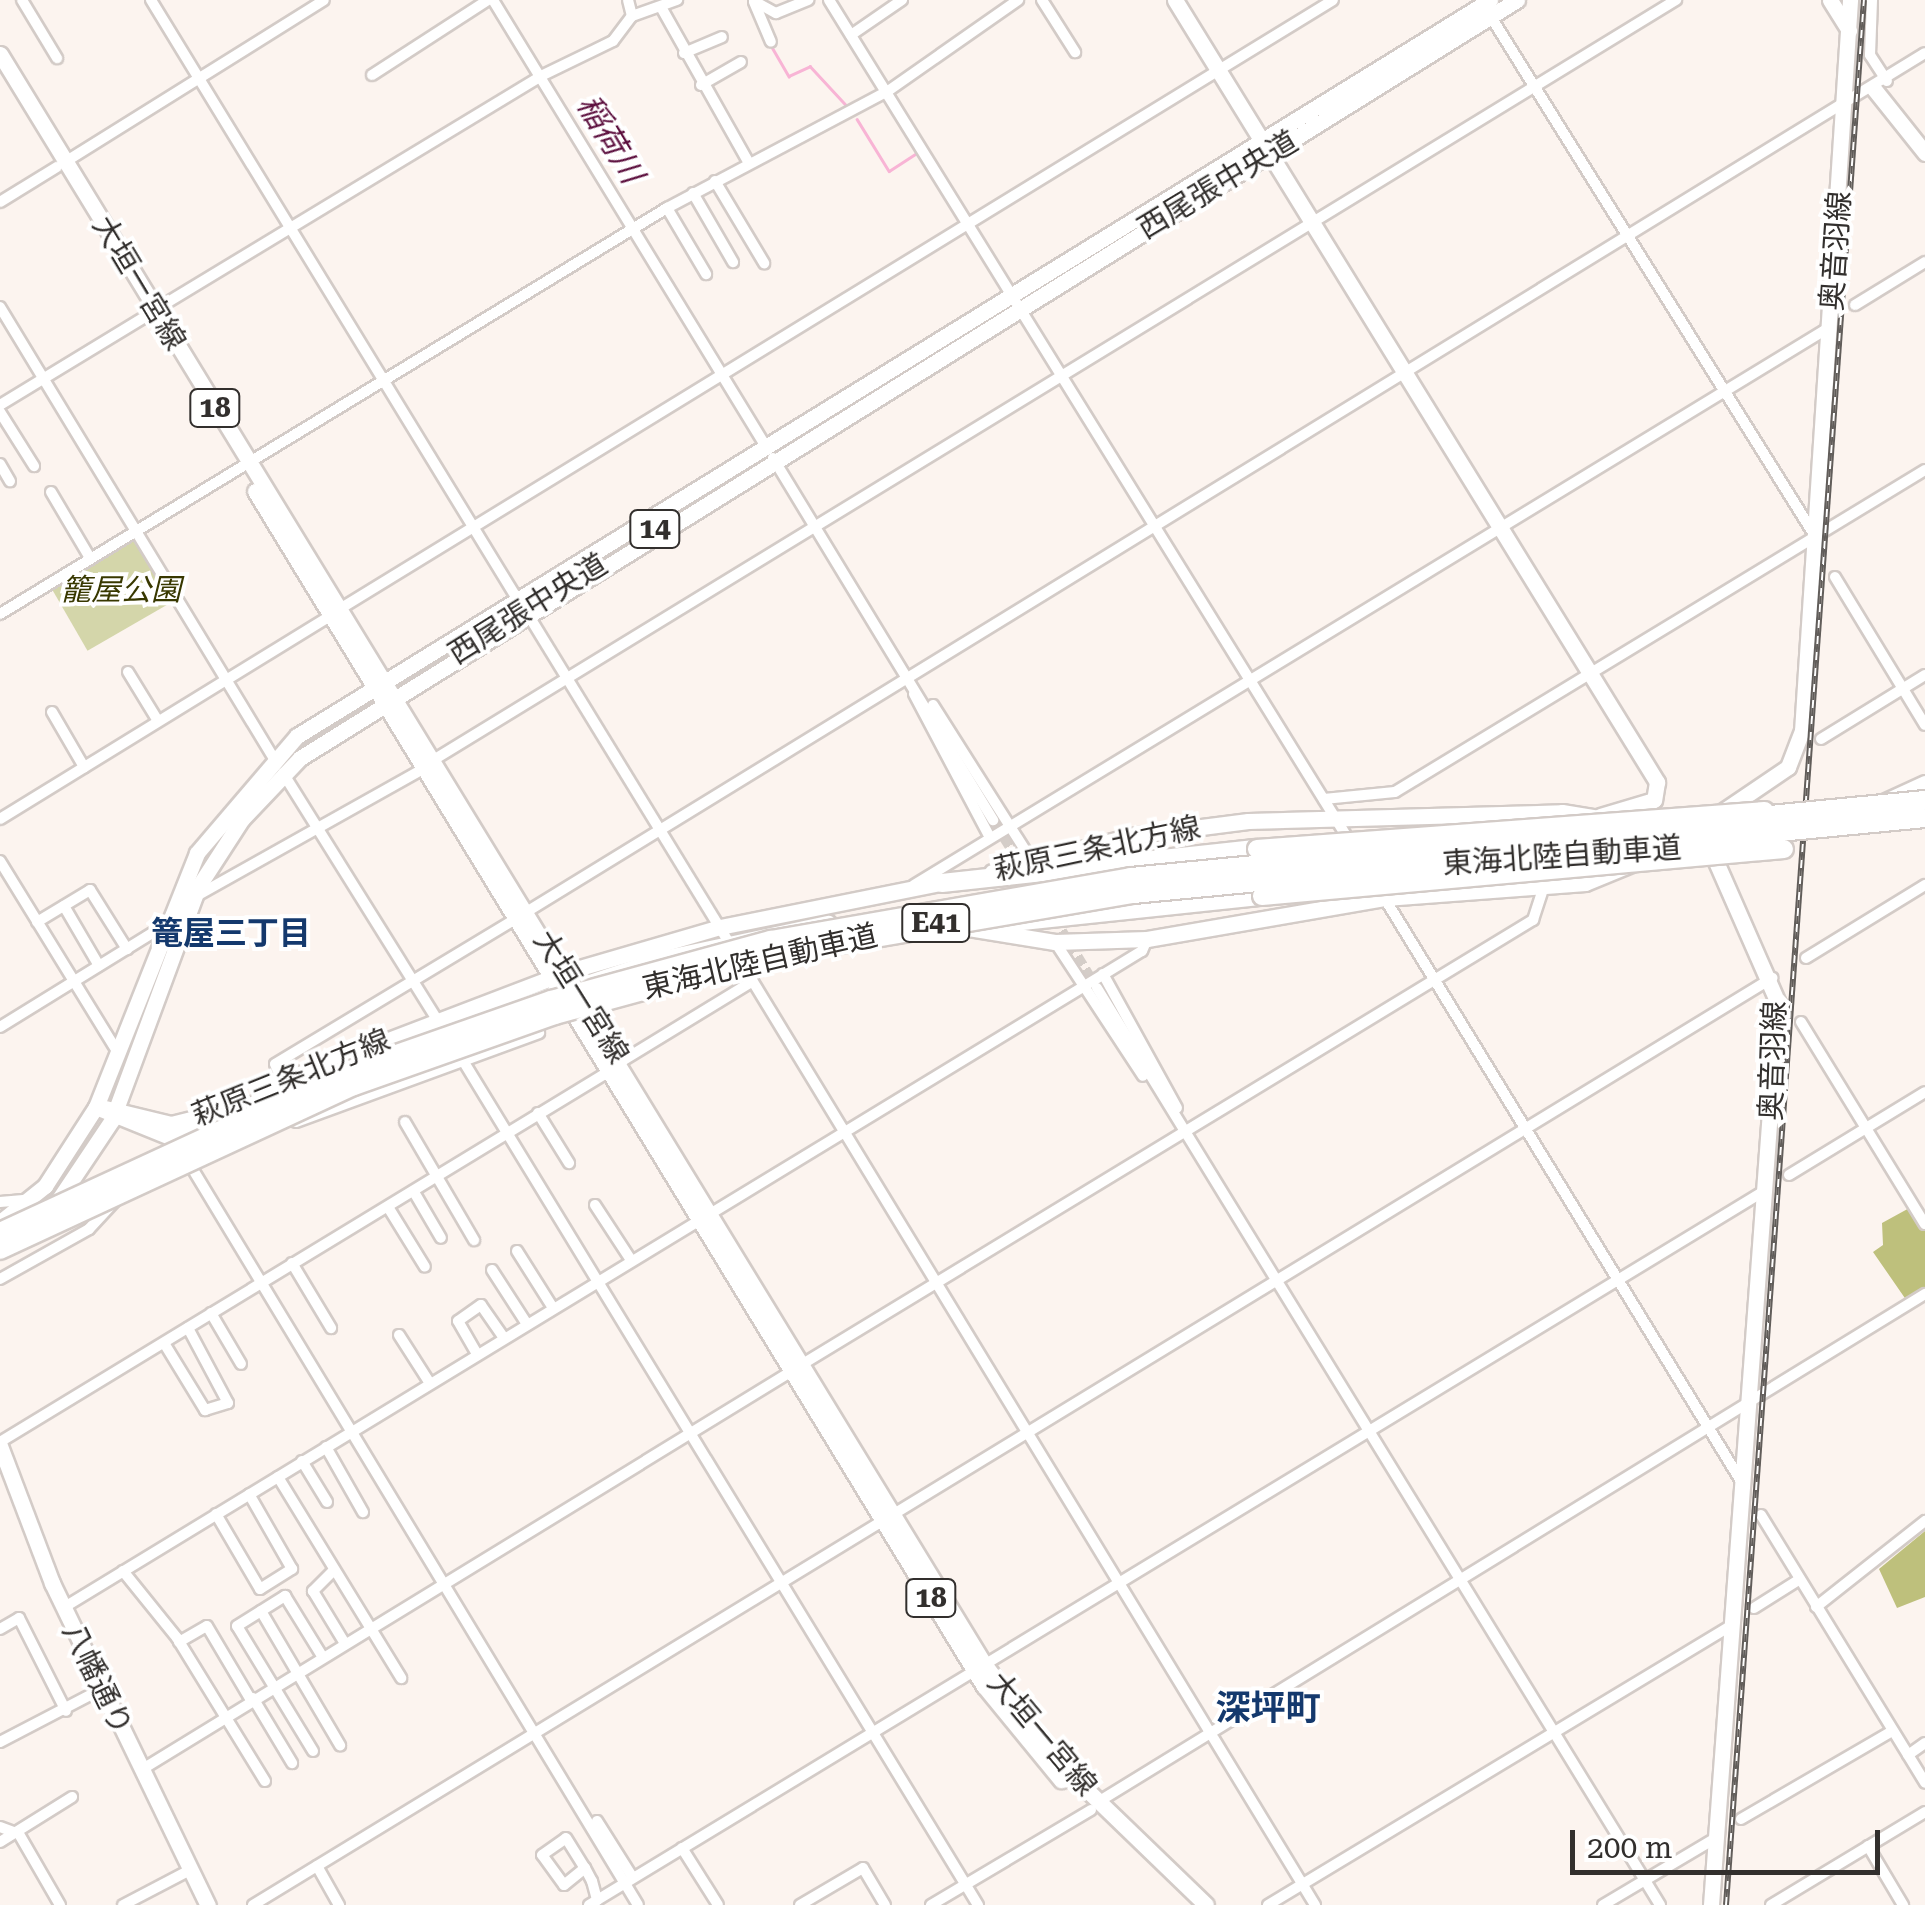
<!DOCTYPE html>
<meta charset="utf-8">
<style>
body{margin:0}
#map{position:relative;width:1925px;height:1905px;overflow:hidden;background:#fcf4ef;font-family:"Roboto Serif","Noto Sans JP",serif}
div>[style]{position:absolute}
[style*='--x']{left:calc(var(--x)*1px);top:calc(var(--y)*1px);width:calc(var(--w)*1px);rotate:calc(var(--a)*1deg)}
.green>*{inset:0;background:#d4d6aa;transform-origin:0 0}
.forest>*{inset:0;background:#bec07c}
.stream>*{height:2.5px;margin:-1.25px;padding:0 1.25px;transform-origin:1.25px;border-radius:1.25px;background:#f8b4d5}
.street-tunnel>*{height:10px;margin-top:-5px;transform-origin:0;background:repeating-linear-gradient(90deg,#d4cdc8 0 10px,transparent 0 15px)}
.roads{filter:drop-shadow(2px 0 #d3cbc7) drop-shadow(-2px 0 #d3cbc7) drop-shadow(0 2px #d3cbc7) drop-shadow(0 -2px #d3cbc7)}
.street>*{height:10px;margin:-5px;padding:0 5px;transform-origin:5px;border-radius:5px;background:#fff}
.secondary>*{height:15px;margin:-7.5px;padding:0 7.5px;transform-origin:7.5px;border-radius:7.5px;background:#fff}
.primary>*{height:15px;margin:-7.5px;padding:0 7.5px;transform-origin:7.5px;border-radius:7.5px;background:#fff}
.highway>*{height:18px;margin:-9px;padding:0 9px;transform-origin:9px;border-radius:9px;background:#fff}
.rail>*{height:6px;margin-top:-3px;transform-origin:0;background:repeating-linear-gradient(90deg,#fff 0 8px,#615d5a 0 16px);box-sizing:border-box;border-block:2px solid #615d5a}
.bridges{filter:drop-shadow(2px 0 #d3cbc7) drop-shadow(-2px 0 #d3cbc7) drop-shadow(0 2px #d3cbc7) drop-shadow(0 -2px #d3cbc7)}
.highway-bridge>*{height:18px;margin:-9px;padding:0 9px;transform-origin:9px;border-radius:9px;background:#fff}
span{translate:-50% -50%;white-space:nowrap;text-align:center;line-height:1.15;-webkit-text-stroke:8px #fff;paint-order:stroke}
.shield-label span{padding:2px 8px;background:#fff;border:2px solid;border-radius:8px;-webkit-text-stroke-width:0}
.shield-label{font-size:28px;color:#322f2d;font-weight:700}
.street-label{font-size:30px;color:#322f2d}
.park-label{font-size:30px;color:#383800;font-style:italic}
.water-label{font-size:32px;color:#5c0f3e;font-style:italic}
.neighbourhood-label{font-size:32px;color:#14396d;font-weight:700}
.quarter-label{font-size:35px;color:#14396d;font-weight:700}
.scale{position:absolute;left:1570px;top:1830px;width:310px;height:45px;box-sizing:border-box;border:5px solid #322f2d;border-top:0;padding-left:12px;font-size:30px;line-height:35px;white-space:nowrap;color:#322f2d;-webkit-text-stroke:8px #fff;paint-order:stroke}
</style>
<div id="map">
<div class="green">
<i style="left:135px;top:539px;width:73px;height:97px;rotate:60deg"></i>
</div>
<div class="forest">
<i style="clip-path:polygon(1913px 1206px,1925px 1224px,1925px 1294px,1909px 1304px,1873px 1252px,1883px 1245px,1882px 1223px)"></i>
<i style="clip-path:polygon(1925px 1531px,1925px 1597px,1897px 1608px,1879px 1569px)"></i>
</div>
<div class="stream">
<i style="--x:772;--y:47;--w:34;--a:60"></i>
<i style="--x:789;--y:76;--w:23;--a:-25"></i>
<i style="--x:810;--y:66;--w:54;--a:47.2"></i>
<i style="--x:857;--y:119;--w:61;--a:58.4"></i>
<i style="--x:889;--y:171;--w:33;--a:-33"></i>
<i style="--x:641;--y:232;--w:159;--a:58.6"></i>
<i style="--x:731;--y:379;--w:61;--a:58.4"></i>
<i style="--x:785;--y:467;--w:61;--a:59.2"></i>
<i style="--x:824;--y:532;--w:162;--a:58.4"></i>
<i style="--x:298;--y:787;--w:12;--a:59"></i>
</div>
<div class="street-tunnel">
<i style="--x:996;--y:825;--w:83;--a:57.8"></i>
<i style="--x:1054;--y:918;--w:79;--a:58.5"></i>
</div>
<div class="roads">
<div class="street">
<i style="--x:22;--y:0;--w:68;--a:58.9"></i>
<i style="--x:151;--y:0;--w:700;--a:58.56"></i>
<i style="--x:493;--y:0;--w:522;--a:58.57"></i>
<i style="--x:829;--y:0;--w:994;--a:58.25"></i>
<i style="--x:1042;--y:0;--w:62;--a:57.6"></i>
<i style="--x:1872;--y:0;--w:55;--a:92.1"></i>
<i style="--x:1870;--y:55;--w:31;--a:57"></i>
<i style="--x:754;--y:1;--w:25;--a:29"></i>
<i style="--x:776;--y:13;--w:35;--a:-22"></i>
<i style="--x:754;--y:2;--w:43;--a:67"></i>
<i style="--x:661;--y:7;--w:179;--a:60.6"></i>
<i style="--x:632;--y:16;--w:48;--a:-19.6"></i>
<i style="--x:1491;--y:17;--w:612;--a:58.02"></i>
<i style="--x:851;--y:35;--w:62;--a:-34.5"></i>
<i style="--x:684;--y:53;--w:41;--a:-22.8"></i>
<i style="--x:372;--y:75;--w:138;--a:-32.9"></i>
<i style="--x:701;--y:85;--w:46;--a:-29.9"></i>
<i style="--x:65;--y:162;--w:305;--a:-32"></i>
<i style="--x:715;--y:181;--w:96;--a:59.1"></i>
<i style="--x:693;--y:193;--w:80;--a:59.9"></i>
<i style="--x:0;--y:202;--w:67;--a:-31.6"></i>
<i style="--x:667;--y:208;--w:77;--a:59.4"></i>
<i style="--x:1855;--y:305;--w:82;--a:-31.6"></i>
<i style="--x:0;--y:307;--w:526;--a:58.76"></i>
<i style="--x:155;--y:310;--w:451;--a:-31.2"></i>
<i style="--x:541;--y:76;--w:80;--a:-25.9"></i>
<i style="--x:613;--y:41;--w:31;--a:-53"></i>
<i style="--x:632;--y:16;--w:16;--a:-104"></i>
<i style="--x:0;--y:405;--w:173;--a:-31.3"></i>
<i style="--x:0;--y:412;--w:64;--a:57.8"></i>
<i style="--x:773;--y:458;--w:424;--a:58.7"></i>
<i style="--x:0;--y:464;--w:20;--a:60"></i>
<i style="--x:51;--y:492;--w:77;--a:59.4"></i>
<i style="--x:1835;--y:577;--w:173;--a:58.7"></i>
<i style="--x:343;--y:607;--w:1161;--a:-31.51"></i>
<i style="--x:527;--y:613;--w:392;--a:58.5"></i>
<i style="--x:0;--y:614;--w:781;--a:-31.33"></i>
<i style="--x:667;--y:208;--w:250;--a:-27.9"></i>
<i style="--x:888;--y:91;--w:159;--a:-35"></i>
<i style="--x:128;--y:672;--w:57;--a:58.5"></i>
<i style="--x:914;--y:694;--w:158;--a:62.1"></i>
<i style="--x:933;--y:705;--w:185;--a:57.6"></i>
<i style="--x:52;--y:712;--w:64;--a:59.8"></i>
<i style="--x:1821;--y:739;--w:122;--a:-31.6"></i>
<i style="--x:435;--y:759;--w:1455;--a:-31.45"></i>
<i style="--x:283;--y:773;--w:289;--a:58"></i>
<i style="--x:1324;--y:799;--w:71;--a:-5.6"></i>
<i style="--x:1395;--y:792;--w:620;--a:-31.28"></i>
<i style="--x:0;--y:819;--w:385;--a:-31.6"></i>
<i style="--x:0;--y:861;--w:223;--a:58.4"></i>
<i style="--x:914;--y:885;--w:1073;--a:-31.35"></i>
<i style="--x:1382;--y:894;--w:688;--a:58.55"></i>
<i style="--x:193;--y:898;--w:261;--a:-29.3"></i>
<i style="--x:64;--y:906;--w:69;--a:59.7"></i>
<i style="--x:528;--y:911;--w:1639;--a:-31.56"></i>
<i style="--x:37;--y:922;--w:62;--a:-31.1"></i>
<i style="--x:90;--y:890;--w:70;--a:57.9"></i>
<i style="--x:1055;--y:942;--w:160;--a:56.7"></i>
<i style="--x:1806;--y:958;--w:140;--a:-31.5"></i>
<i style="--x:741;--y:962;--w:1104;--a:58.67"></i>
<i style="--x:1103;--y:974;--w:153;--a:61.1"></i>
<i style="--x:1097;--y:988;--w:1076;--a:58.45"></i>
<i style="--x:1801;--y:1022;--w:237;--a:58.5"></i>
<i style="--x:0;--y:1027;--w:188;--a:-31.7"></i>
<i style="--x:462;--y:1059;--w:991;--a:58.62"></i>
<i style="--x:622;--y:1061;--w:153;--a:-31.4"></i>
<i style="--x:282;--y:1081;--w:18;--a:-112"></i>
<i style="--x:275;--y:1064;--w:277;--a:-31.1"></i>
<i style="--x:538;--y:1113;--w:59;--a:58.2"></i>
<i style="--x:296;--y:1122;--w:259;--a:-20.1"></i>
<i style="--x:405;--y:1122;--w:137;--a:59.7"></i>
<i style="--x:192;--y:1168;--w:861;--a:58.82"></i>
<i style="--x:1789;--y:1175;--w:159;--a:-31.4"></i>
<i style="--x:414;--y:1192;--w:53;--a:59.6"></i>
<i style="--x:0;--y:1202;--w:32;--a:-5"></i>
<i style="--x:595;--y:1205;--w:66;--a:56.8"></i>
<i style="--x:388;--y:1207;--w:70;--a:58.3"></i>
<i style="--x:517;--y:1251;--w:67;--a:57.7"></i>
<i style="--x:292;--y:1263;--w:76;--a:59"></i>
<i style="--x:492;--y:1270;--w:64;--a:57.1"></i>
<i style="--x:0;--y:1279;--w:102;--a:-29.3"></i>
<i style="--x:89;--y:1229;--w:38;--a:-47"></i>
<i style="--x:211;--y:1313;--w:59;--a:59.5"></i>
<i style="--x:399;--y:1335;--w:56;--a:57.4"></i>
<i style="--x:164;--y:1343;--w:79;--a:58.5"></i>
<i style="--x:205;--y:1410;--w:24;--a:-17"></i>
<i style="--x:228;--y:1403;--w:85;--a:-118.1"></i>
<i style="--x:477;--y:1354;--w:38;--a:-120"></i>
<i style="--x:458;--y:1321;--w:28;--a:-35"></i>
<i style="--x:481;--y:1305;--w:40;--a:55.1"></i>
<i style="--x:801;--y:1365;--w:857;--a:-31.3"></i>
<i style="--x:1533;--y:920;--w:39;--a:-72"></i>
<i style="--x:0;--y:1442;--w:712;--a:-31.32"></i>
<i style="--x:326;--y:1447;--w:75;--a:60.4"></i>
<i style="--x:302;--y:1461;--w:48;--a:58.6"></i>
<i style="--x:278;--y:1477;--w:236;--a:58.5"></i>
<i style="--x:216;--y:1514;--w:87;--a:59.6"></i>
<i style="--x:260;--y:1589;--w:38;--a:-32"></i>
<i style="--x:292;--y:1569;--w:86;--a:-119.8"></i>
<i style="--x:1761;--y:1515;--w:314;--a:58.5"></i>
<i style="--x:334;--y:1570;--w:30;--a:135"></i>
<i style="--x:313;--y:1591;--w:60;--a:58.7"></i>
<i style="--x:123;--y:1571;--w:86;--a:51.1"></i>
<i style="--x:177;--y:1638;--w:168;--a:58.4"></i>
<i style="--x:1816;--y:1607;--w:139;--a:-38.3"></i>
<i style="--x:63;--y:1608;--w:1263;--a:-31.34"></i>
<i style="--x:1142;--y:951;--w:13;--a:-67"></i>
<i style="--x:1754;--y:1608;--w:54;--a:-32.2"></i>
<i style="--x:261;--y:1611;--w:156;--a:59.5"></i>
<i style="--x:0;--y:1629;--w:22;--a:-30"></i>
<i style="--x:19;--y:1618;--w:104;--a:63.2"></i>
<i style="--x:179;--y:1642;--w:32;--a:-30"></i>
<i style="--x:207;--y:1626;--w:86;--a:59.3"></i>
<i style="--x:253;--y:1698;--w:76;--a:59"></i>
<i style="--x:0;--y:1742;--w:115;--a:-27.5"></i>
<i style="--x:313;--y:1751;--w:146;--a:-121.3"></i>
<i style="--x:237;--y:1626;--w:57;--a:-32"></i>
<i style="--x:285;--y:1596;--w:70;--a:58.3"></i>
<i style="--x:1908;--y:1755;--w:21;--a:-35"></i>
<i style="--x:141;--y:1770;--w:764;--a:-31.5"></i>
<i style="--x:1098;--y:1802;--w:971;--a:-31.56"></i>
<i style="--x:1741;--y:1819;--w:175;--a:-30.2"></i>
<i style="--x:597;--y:1821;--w:67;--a:57.7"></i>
<i style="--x:0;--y:1827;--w:20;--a:20"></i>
<i style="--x:19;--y:1834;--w:82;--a:60"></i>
<i style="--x:0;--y:1842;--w:85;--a:-32"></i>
<i style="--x:1868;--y:1846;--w:69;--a:59.3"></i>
<i style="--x:682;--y:1848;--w:67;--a:57.7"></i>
<i style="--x:317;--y:1866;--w:45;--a:60.6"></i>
<i style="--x:585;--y:1868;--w:27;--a:141"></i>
<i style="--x:564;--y:1885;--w:37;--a:-126"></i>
<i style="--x:542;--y:1855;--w:29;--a:-35"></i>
<i style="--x:566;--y:1838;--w:36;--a:58"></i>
<i style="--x:585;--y:1868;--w:15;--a:62"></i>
<i style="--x:592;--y:1881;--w:20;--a:75"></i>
<i style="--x:123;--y:1905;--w:76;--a:-27.6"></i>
<i style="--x:253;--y:1905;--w:1780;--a:-31.39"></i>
<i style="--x:589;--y:1905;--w:1377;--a:-31.28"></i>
<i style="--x:800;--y:1905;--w:73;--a:-30.4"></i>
<i style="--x:863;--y:1868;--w:43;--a:59.3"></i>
<i style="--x:931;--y:1905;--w:186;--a:-30.7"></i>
<i style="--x:1268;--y:1905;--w:542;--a:-31.11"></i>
<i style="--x:1603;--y:1905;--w:131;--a:-30.7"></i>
<i style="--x:1771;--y:1905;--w:180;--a:-31.1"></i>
</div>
<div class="secondary">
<i style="--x:1175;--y:0;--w:919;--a:58.35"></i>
<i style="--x:1657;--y:782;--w:18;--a:99"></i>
<i style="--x:1654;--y:800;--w:56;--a:163.5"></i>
<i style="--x:1830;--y:0;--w:36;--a:58"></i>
<i style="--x:1874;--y:89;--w:82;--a:51.4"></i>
<i style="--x:1716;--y:816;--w:87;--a:-34.2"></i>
<i style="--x:1788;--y:767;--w:39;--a:-69"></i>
<i style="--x:1802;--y:731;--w:733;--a:-86.24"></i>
<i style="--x:1842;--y:821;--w:91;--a:-24.6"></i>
<i style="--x:1710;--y:848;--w:169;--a:66.3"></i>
<i style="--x:1778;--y:1003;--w:904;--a:94.25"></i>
<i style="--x:992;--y:872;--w:144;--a:-14.5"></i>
<i style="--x:1131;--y:836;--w:118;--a:-7.3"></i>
<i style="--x:1248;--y:821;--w:314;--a:-1.6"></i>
<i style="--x:1562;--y:812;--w:51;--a:9.1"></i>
<i style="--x:956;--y:926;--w:100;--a:9.2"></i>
<i style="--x:1055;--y:942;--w:92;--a:-1.9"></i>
<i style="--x:1147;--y:939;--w:242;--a:-9.8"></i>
<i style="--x:1385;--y:898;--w:201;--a:-4.3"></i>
<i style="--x:1585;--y:883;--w:48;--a:-22.2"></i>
<i style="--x:409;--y:1042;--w:262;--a:-18.4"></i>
<i style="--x:658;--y:959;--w:174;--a:-12"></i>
<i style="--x:289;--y:1078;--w:297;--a:-20.9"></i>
<i style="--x:566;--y:972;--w:160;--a:-16.3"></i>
<i style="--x:720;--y:927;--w:235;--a:-11.3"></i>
<i style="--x:96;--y:1107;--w:80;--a:22.1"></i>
<i style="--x:170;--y:1137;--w:144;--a:-21.9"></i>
<i style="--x:105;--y:1108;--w:68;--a:13.6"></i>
<i style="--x:171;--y:1124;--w:34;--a:-14"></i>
<i style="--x:0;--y:1446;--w:147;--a:69.2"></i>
<i style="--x:52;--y:1583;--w:358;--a:64.2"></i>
</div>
<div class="primary">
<i style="--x:0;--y:54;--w:1888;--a:58.56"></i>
<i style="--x:985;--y:1665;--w:120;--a:53.1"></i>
<i style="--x:1057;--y:1761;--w:207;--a:44"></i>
<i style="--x:255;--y:491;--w:1400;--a:58.62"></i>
<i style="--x:984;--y:1686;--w:122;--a:50.7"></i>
<i style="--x:55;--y:1205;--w:102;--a:-56.2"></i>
<i style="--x:112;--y:1120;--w:248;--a:-69.7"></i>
<i style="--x:198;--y:887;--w:81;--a:-57.1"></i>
<i style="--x:242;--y:819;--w:84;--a:-46.4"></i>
<i style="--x:300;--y:758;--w:1434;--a:-31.92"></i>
<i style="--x:0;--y:1222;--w:58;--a:-38.7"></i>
<i style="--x:45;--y:1186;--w:94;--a:-57.2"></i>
<i style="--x:96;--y:1107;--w:273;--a:-68.3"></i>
<i style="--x:197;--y:853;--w:154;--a:-49.5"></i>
<i style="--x:297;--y:736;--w:1402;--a:-31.67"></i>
</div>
<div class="highway">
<i style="--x:942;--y:883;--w:317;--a:-6.2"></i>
<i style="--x:994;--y:924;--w:269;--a:-6"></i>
</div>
</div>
<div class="rail">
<i style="--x:1726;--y:1905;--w:1910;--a:-85.86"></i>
</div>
<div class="bridges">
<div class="highway-bridge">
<i style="--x:1257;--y:849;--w:509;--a:-4.28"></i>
<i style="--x:1262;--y:896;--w:524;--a:-5.14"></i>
<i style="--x:0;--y:1232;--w:383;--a:-24.8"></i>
<i style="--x:348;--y:1071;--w:215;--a:-19.3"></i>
<i style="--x:551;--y:1000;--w:228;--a:-15.3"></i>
<i style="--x:771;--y:940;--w:365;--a:-9.9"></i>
<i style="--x:1131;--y:877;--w:798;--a:-5.54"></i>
<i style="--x:0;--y:1250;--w:390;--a:-24.9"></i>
<i style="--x:354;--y:1086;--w:213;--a:-19.5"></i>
<i style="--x:555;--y:1015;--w:228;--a:-15.3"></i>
<i style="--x:775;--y:955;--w:363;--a:-9.7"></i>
<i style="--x:1133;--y:894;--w:796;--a:-5.48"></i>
</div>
</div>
<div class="shield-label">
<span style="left:215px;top:408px">18</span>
<span style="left:655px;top:529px">14</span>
<span style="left:936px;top:923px">E41</span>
<span style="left:931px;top:1598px">18</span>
</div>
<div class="street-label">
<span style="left:1218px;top:185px;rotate:-31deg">西尾張中央道</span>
<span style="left:1836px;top:251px;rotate:-86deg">奥音羽線</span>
<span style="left:139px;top:283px;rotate:59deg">大垣一宮線</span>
<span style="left:528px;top:609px;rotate:-32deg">西尾張中央道</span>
<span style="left:1097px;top:849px;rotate:-12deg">萩原三条北方線</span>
<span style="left:1562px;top:856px;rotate:-4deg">東海北陸自動車道</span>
<span style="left:760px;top:962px;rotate:-13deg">東海北陸自動車道</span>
<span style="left:581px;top:997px;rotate:58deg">大垣一宮線</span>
<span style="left:1773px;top:1061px;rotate:-88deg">奥音羽線</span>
<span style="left:291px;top:1078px;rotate:-22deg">萩原三条北方線</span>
<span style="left:97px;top:1679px;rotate:64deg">八幡通り</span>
<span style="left:1042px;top:1734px;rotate:50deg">大垣一宮線</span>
</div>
<div class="park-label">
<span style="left:121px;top:590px">籠屋公園</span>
</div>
<div class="water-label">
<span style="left:610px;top:139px;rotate:59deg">稲荷川</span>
</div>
<div class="neighbourhood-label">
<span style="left:231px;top:933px">篭屋三丁目</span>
</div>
<div class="quarter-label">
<span style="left:1268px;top:1709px">深坪町</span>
</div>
<div class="scale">200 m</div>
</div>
